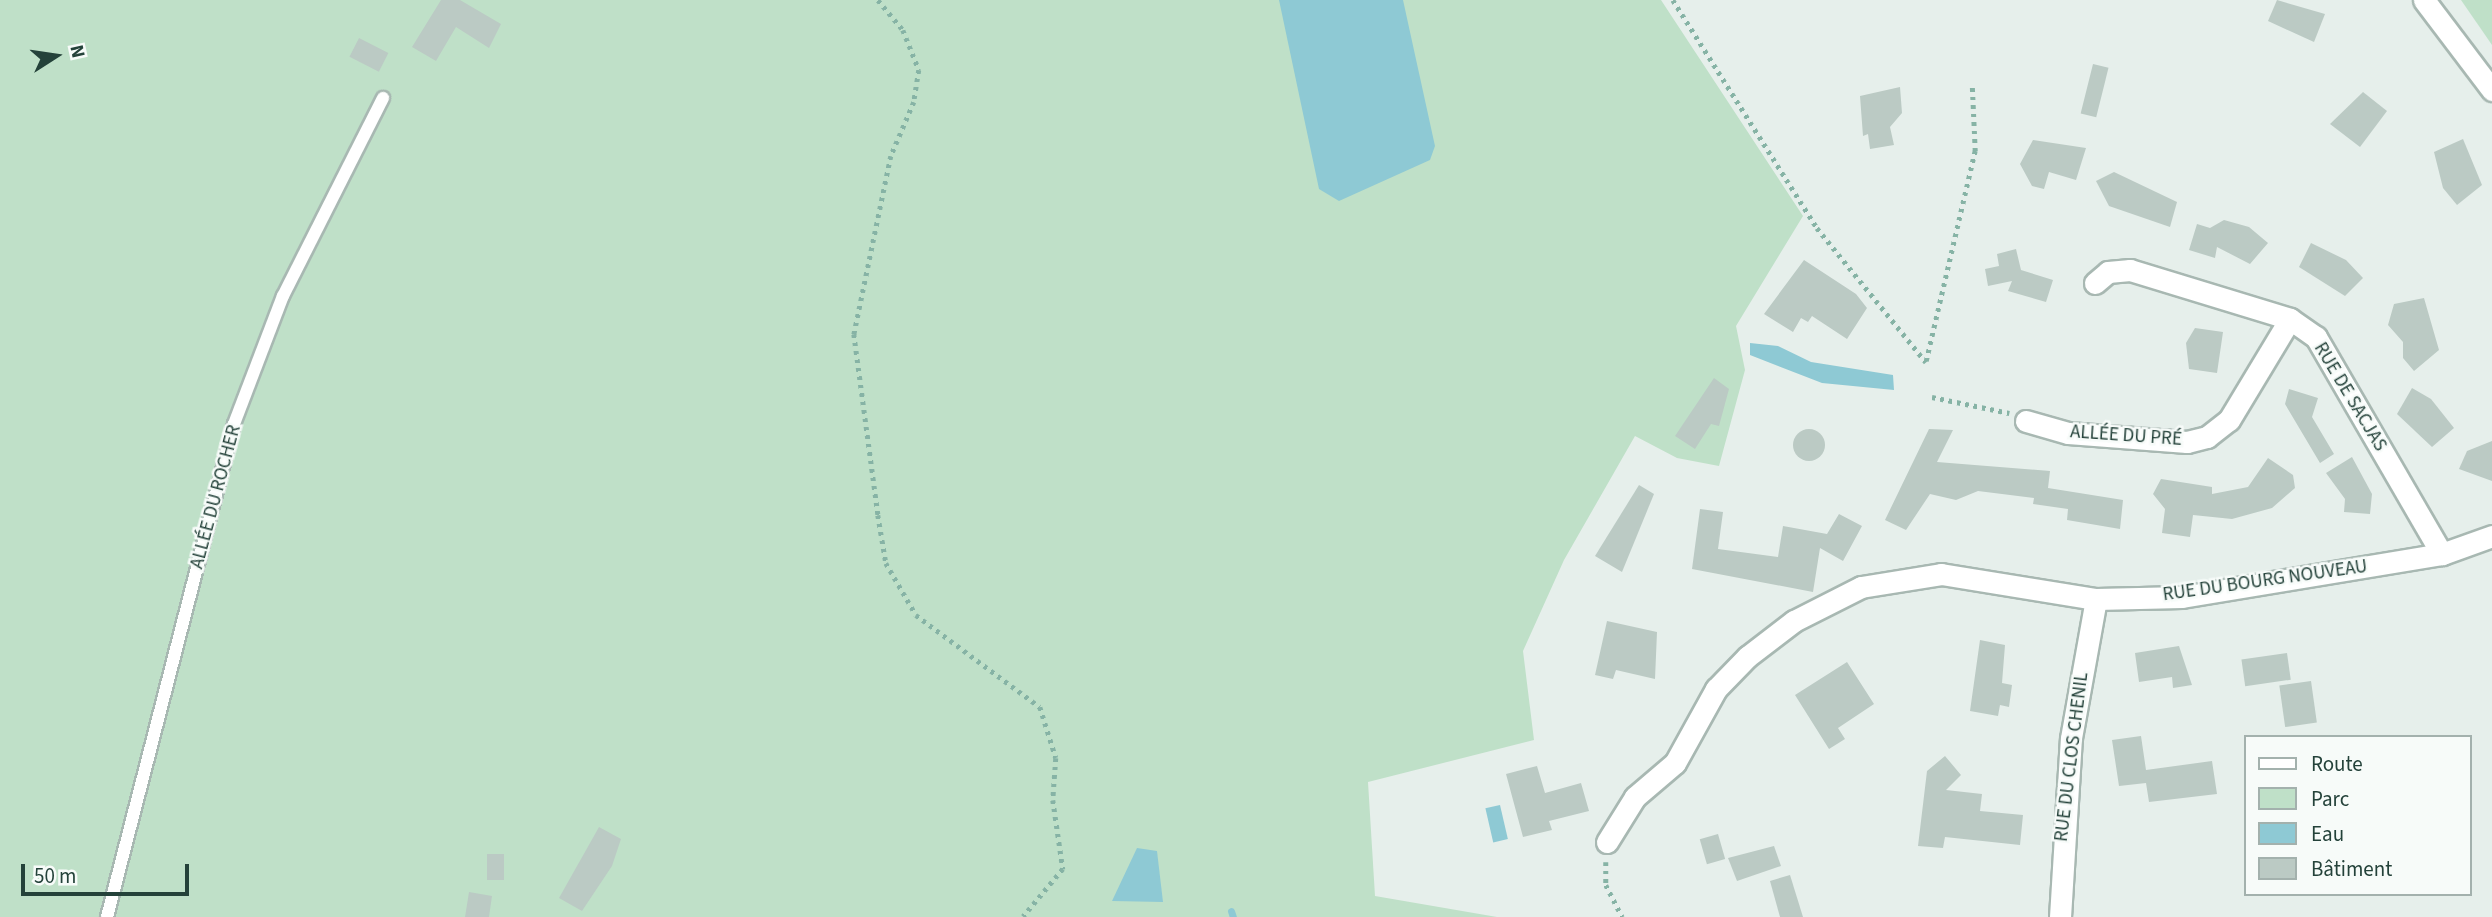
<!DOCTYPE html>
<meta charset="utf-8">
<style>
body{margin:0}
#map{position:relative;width:2492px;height:917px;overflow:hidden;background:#e6efeb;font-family:"Source Sans 3",sans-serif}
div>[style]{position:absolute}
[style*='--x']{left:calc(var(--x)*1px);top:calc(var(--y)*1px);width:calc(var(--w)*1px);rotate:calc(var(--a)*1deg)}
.green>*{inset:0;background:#bfe0c8}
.water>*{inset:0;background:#8ec9d4;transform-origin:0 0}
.stream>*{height:7px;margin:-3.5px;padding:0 3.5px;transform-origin:3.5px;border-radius:3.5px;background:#8ec9d4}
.building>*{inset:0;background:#bbcac4;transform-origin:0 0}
.round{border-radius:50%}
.path>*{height:4.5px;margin-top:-2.25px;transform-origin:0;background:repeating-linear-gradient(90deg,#86b3a5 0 3.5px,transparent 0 8.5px)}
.roads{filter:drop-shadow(2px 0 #a8b8b2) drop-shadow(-2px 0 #a8b8b2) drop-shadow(0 2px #a8b8b2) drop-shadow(0 -2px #a8b8b2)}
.service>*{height:12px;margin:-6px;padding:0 6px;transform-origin:6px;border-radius:6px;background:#fff}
.minor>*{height:21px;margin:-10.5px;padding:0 10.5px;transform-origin:10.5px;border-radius:10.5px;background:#fff}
span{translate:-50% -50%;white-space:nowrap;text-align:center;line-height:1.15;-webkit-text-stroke:5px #f7fbf9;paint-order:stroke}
.street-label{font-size:19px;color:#24423a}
.legend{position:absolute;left:2244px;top:735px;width:228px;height:161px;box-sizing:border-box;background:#f7fbf9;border:2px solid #a3b1ad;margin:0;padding:9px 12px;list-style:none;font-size:21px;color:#24423a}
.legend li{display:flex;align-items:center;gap:14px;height:35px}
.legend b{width:35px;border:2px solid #a3b1ad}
.north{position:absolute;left:21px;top:21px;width:70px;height:70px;-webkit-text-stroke:5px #f7fbf9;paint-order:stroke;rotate:78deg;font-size:19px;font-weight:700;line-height:28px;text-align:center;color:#24423a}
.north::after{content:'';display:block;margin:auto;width:24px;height:32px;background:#24423a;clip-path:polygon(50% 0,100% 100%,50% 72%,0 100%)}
.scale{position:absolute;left:21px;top:864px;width:168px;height:32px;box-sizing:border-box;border:4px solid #24423a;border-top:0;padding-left:9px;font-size:21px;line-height:24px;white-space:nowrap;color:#24423a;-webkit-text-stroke:5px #f7fbf9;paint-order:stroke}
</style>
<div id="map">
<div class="green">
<i style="clip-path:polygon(0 0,1661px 0,1803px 216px,1736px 326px,1745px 370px,1719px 466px,1677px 458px,1635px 436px,1564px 560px,1523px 651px,1534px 740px,1368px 782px,1375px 896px,1497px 917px,0 917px)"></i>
<i style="clip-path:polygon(2461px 0,2492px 0,2492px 45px)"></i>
</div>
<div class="water">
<i style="clip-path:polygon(1279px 0,1403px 0,1435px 146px,1430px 160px,1339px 201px,1319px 189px)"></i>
<i style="clip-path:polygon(1750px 343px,1778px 346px,1811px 362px,1893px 375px,1894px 390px,1822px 383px,1750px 355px)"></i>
<i style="left:1500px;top:805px;width:35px;height:15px;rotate:77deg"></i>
<i style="clip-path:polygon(1137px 848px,1157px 851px,1163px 902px,1112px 901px)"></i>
</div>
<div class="stream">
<i style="--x:1231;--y:911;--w:6;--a:72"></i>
</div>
<div class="building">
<i style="clip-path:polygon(441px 0,460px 0,501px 24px,489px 48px,456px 27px,436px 61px,412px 47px)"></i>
<i style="clip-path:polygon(2277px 0,2325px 14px,2314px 42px,2268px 21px)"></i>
<i style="left:359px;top:38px;width:33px;height:21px;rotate:27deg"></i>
<i style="left:2093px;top:64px;width:16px;height:51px;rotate:14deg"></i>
<i style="clip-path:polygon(1900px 87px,1902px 113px,1890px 127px,1894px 145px,1870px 149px,1868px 134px,1863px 136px,1860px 96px)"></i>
<i style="clip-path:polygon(2363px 92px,2387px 111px,2360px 147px,2330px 124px)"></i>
<i style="clip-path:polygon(2463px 139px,2482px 185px,2457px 205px,2443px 188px,2434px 152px)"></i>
<i style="clip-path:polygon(2033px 140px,2086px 148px,2076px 180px,2049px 172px,2044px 189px,2032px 186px,2020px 164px)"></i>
<i style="clip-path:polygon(2114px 172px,2177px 202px,2170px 227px,2109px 206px,2096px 181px)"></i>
<i style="clip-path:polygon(2224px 220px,2249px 227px,2268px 243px,2250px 264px,2217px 247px,2215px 258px,2189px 250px,2197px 224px,2210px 228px)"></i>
<i style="clip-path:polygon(2311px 243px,2346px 260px,2363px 278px,2345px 296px,2299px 267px)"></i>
<i style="clip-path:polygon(2016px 249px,2021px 270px,2053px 280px,2046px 302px,2008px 291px,2012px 281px,1988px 286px,1985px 269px,1999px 266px,1997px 254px)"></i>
<i style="clip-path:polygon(1804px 260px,1856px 294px,1867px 308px,1847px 339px,1812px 316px,1808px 322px,1801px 318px,1793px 332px,1764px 314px)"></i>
<i style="clip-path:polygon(2424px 298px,2439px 350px,2414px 371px,2403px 358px,2403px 342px,2388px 325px,2394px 304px)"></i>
<i style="clip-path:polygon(2195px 328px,2223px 332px,2217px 373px,2189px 369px,2186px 343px)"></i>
<i style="clip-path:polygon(1714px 378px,1729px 389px,1719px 426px,1711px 424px,1695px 449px,1675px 436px)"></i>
<i style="clip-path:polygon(2412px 388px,2431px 399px,2454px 428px,2432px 447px,2397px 414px)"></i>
<i style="clip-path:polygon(2289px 389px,2318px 398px,2312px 417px,2334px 454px,2320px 463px,2285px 404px)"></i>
<i class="round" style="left:1793px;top:429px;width:32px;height:32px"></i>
<i style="clip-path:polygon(1929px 429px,1953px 430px,1937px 462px,2050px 471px,2048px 488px,2123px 500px,2120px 529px,2067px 520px,2068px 509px,2033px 504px,2034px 498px,1978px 491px,1956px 500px,1930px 494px,1906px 530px,1885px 520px)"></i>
<i style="clip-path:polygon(2492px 441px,2492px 481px,2459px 469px,2467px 451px)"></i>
<i style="clip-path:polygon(2352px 457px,2372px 494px,2370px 514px,2344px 512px,2345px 499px,2326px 473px)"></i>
<i style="clip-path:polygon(2268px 458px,2293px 475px,2295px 488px,2272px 508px,2232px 519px,2193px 515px,2190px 537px,2162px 533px,2165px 509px,2153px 494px,2161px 479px,2212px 487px,2212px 494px,2248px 487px)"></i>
<i style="clip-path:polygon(1639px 485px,1654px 494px,1622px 572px,1595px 556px)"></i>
<i style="clip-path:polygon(1700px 509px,1723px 512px,1718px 549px,1778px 557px,1783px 526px,1827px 534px,1839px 514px,1862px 526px,1843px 561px,1820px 548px,1813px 592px,1692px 569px)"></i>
<i style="clip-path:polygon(1607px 621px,1657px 632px,1655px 679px,1616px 670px,1613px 679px,1595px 675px)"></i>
<i style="clip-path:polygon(1980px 640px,2005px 645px,2002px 683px,2012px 685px,2009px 707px,2000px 705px,1998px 716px,1970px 711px)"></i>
<i style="clip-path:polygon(2179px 646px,2192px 685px,2173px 688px,2172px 677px,2139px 682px,2135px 653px)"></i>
<i style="left:2287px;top:653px;width:27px;height:46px;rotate:82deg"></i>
<i style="clip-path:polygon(1847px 662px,1874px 704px,1838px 728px,1845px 739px,1829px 749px,1795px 695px)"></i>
<i style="left:2311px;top:681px;width:42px;height:32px;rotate:82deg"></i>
<i style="clip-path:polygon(2141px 736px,2146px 770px,2212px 761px,2217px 794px,2149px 802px,2146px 783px,2119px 786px,2112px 740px)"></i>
<i style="clip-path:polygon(1945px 756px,1961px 775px,1946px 790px,1982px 794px,1980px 811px,2023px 815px,2020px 845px,1945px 837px,1943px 848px,1918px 846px,1927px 771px)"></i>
<i style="clip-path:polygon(1537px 766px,1545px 793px,1581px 783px,1589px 811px,1549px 821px,1552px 830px,1523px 837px,1506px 774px)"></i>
<i style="clip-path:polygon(599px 827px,621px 839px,612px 866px,582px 911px,559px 898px)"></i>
<i style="left:1718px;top:834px;width:26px;height:19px;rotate:74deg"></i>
<i style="clip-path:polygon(1774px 846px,1781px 866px,1737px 881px,1728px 858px)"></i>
<i style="left:487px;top:854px;width:17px;height:26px"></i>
<i style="clip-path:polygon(1790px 875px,1803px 917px,1780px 917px,1770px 881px)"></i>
<i style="clip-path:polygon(469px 892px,492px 896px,489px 917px,465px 917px)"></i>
</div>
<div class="path">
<i style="--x:878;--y:0;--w:39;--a:50"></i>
<i style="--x:903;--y:30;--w:43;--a:68.2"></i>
<i style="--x:919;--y:70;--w:32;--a:99"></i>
<i style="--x:914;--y:102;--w:59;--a:113.1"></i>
<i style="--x:891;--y:156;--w:182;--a:101.7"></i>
<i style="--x:854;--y:334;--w:183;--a:82.4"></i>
<i style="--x:878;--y:515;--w:49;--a:80.5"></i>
<i style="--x:886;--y:563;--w:60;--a:60"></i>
<i style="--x:916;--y:615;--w:154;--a:36.6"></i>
<i style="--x:1040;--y:707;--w:53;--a:72.6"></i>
<i style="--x:1056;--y:758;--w:42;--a:94.1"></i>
<i style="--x:1053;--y:800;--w:70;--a:81.8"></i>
<i style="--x:1063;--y:869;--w:62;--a:129.8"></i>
<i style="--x:1673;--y:0;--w:270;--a:57.7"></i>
<i style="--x:1817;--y:228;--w:173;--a:50.9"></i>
<i style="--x:1926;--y:361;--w:216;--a:-76.9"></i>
<i style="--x:1975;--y:151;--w:65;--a:-92.6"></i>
<i style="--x:1932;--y:397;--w:79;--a:11.7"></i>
<i style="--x:1606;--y:862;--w:23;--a:90"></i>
<i style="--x:1606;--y:885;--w:36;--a:63"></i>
</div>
<div class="roads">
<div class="service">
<i style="--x:107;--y:917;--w:509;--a:-75.55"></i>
<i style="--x:234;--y:424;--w:137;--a:-69.1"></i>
<i style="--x:283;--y:296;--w:222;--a:-63.2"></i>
</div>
<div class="minor">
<i style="--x:2424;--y:0;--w:113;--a:52.9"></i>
<i style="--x:2095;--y:283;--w:17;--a:-40"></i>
<i style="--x:2108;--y:272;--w:22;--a:-5"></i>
<i style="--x:2130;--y:270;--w:167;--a:17"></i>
<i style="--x:2290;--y:319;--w:32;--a:35"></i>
<i style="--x:2316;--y:337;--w:251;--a:59.9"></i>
<i style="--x:2026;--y:421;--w:44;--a:15.9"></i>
<i style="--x:2068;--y:433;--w:119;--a:4.3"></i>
<i style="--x:2187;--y:442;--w:21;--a:-14"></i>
<i style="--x:2207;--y:437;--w:28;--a:-38"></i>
<i style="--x:2229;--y:420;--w:118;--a:-58.9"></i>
<i style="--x:1607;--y:842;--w:53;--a:-58.1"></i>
<i style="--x:1635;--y:797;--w:52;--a:-40.4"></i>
<i style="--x:1675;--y:763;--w:85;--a:-61"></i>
<i style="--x:1716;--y:689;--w:45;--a:-45.9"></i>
<i style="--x:1747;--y:657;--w:59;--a:-37.5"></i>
<i style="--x:1794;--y:621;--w:75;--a:-26.9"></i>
<i style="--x:1861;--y:587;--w:81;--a:-9.2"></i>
<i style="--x:1941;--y:574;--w:157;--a:9.2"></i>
<i style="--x:2096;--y:599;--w:86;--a:-1.3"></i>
<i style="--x:2182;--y:597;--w:264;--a:-9.4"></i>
<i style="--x:2442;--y:554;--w:53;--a:-19.8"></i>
<i style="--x:2060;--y:917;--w:179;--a:-86.5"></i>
<i style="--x:2071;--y:738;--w:141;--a:-79.8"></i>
</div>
</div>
<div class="street-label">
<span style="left:2350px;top:397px;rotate:59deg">RUE DE SACJAS</span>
<span style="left:2126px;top:436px;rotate:4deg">ALLÉE DU PRÉ</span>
<span style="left:216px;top:497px;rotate:-75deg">ALLÉE DU ROCHER</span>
<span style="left:2265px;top:581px;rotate:-8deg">RUE DU BOURG NOUVEAU</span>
<span style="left:2072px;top:757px;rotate:-83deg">RUE DU CLOS CHENIL</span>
</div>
<ul class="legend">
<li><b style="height:9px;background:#fff"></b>Route</li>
<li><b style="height:19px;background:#bfe0c8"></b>Parc</li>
<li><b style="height:19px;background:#8ec9d4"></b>Eau</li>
<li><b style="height:19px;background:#bbcac4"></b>Bâtiment</li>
</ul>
<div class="north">N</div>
<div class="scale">50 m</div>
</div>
